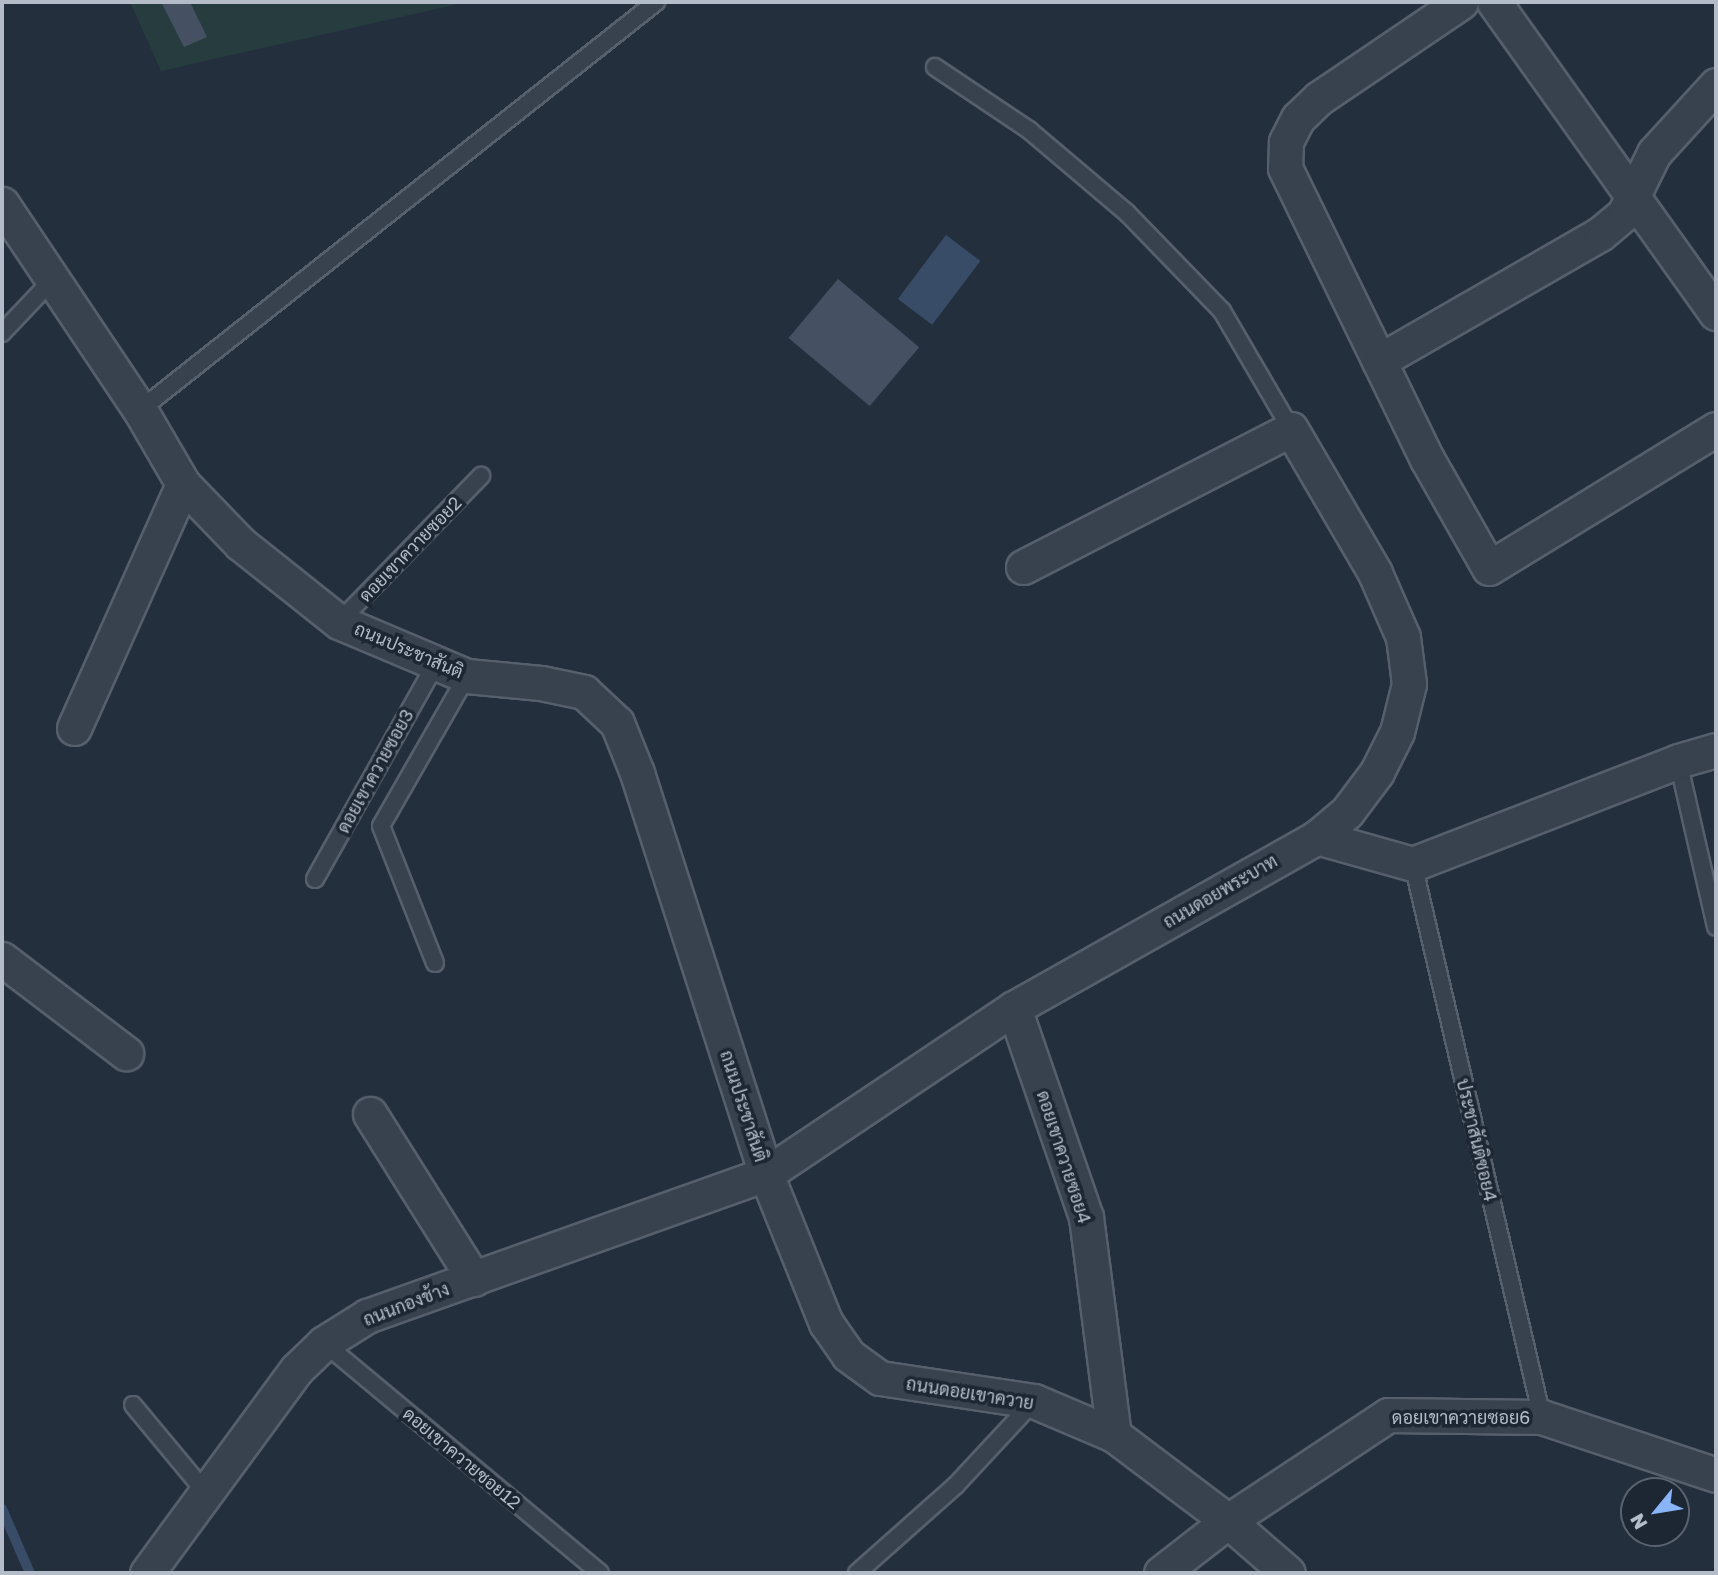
<!DOCTYPE html>
<meta charset="utf-8">
<style>
body{margin:0}
#map{position:relative;width:1718px;height:1575px;overflow:hidden;background:#242f3e;font-family:"Golos Text",Sarabun,sans-serif}
div>[style]{position:absolute}
[style*='--x']{left:calc(var(--x)*1px);top:calc(var(--y)*1px);width:calc(var(--w)*1px);rotate:calc(var(--a)*1deg)}
.green>*{inset:0;background:#263c3f}
.water>*{inset:0;background:#394c67;transform-origin:0 0}
.stream>*{height:10px;margin:-5px;padding:0 5px;transform-origin:5px;border-radius:5px;background:#394c67}
.building>*{inset:0;background:#455162;transform-origin:0 0}
.roads{filter:drop-shadow(2px 0 #565f6c) drop-shadow(-2px 0 #565f6c) drop-shadow(0 2px #565f6c) drop-shadow(0 -2px #565f6c)}
.service>*{height:16px;margin:-8px;padding:0 8px;transform-origin:8px;border-radius:8px;background:#38414e}
.minor>*{height:33px;margin:-16.5px;padding:0 16.5px;transform-origin:16.5px;border-radius:16.5px;background:#38414e}
span{translate:-50% -50%;white-space:nowrap;text-align:center;line-height:1.15;-webkit-text-stroke:7px #1d2633;paint-order:stroke}
.street-label{font-size:18px;color:#b4bcc9}
.frame{position:absolute;inset:0;border:4px solid #b4bcc9;pointer-events:none}
.north{position:absolute;left:1620px;top:1477px;width:70px;height:70px;box-sizing:border-box;background:#1d2633;border:2px solid #59626f;border-radius:50%;rotate:240deg;font-size:19px;font-weight:700;line-height:28px;text-align:center;color:#b4bcc9}
.north::after{content:'';display:block;margin:auto;width:24px;height:32px;background:#8ab4f8;clip-path:polygon(50% 0,100% 100%,50% 72%,0 100%)}
</style>
<div id="map">
<div class="green">
<i style="clip-path:polygon(130px 2px,467px 2px,161px 71px)"></i>
</div>
<div class="water">
<i style="left:946px;top:235px;width:43px;height:80px;rotate:37deg"></i>
</div>
<div class="stream">
<i style="--x:2;--y:1509;--w:70;--a:66.4"></i>
</div>
<div class="building">
<i style="clip-path:polygon(161px 2px,190px 2px,207px 37px,184px 47px)"></i>
<i style="left:838px;top:279px;width:106px;height:77px;rotate:40deg"></i>
</div>
<div class="roads">
<div class="service">
<i style="--x:935;--y:67;--w:113;--a:33.8"></i>
<i style="--x:1029;--y:130;--w:128;--a:40.3"></i>
<i style="--x:1127;--y:213;--w:136;--a:45.9"></i>
<i style="--x:1222;--y:311;--w:137;--a:59.7"></i>
<i style="--x:2;--y:333;--w:74;--a:-46.6"></i>
<i style="--x:140;--y:410;--w:658;--a:-38.33"></i>
<i style="--x:339;--y:622;--w:204;--a:-45.8"></i>
<i style="--x:1678;--y:761;--w:170;--a:77.1"></i>
<i style="--x:1413;--y:864;--w:568;--a:76.87"></i>
<i style="--x:315;--y:879;--w:248;--a:-60.7"></i>
<i style="--x:435;--y:963;--w:147;--a:-111.5"></i>
<i style="--x:381;--y:826;--w:173;--a:-60.2"></i>
<i style="--x:324;--y:1343;--w:359;--a:39.8"></i>
<i style="--x:133;--y:1405;--w:114;--a:50.3"></i>
<i style="--x:857;--y:1573;--w:132;--a:-41.6"></i>
<i style="--x:956;--y:1485;--w:115;--a:-47.1"></i>
</div>
<div class="minor">
<i style="--x:1461;--y:2;--w:171;--a:145.9"></i>
<i style="--x:1319;--y:98;--w:29;--a:136"></i>
<i style="--x:1298;--y:118;--w:27;--a:117"></i>
<i style="--x:1286;--y:142;--w:26;--a:92"></i>
<i style="--x:1285;--y:168;--w:324;--a:64"></i>
<i style="--x:1427;--y:459;--w:125;--a:60.4"></i>
<i style="--x:1489;--y:568;--w:266;--a:-31.5"></i>
<i style="--x:1494;--y:2;--w:382;--a:54.5"></i>
<i style="--x:2;--y:204;--w:248;--a:56.2"></i>
<i style="--x:140;--y:410;--w:86;--a:59.8"></i>
<i style="--x:183;--y:484;--w:83;--a:46"></i>
<i style="--x:241;--y:544;--w:125;--a:38.5"></i>
<i style="--x:339;--y:622;--w:139;--a:22.9"></i>
<i style="--x:467;--y:676;--w:74;--a:5.4"></i>
<i style="--x:541;--y:683;--w:44;--a:11.8"></i>
<i style="--x:584;--y:692;--w:45;--a:43.2"></i>
<i style="--x:617;--y:723;--w:54;--a:68.2"></i>
<i style="--x:637;--y:773;--w:421;--a:72.2"></i>
<i style="--x:766;--y:1174;--w:161;--a:68.1"></i>
<i style="--x:826;--y:1323;--w:39;--a:55"></i>
<i style="--x:848;--y:1355;--w:39;--a:36"></i>
<i style="--x:880;--y:1378;--w:156;--a:8.5"></i>
<i style="--x:1034;--y:1401;--w:87;--a:23"></i>
<i style="--x:1114;--y:1435;--w:143;--a:37"></i>
<i style="--x:1228;--y:1521;--w:79;--a:40.9"></i>
<i style="--x:1379;--y:361;--w:255;--a:-29.9"></i>
<i style="--x:1600;--y:234;--w:31;--a:-40"></i>
<i style="--x:1624;--y:214;--w:68;--a:-63.8"></i>
<i style="--x:1654;--y:153;--w:92;--a:-47.6"></i>
<i style="--x:1023;--y:567;--w:301;--a:-27.2"></i>
<i style="--x:1291;--y:429;--w:167;--a:59.7"></i>
<i style="--x:1375;--y:573;--w:70;--a:66.4"></i>
<i style="--x:1403;--y:637;--w:47;--a:82.7"></i>
<i style="--x:1409;--y:684;--w:49;--a:104"></i>
<i style="--x:1397;--y:732;--w:45;--a:116.6"></i>
<i style="--x:1377;--y:772;--w:50;--a:126.9"></i>
<i style="--x:1347;--y:812;--w:39;--a:140"></i>
<i style="--x:74;--y:728;--w:267;--a:-65.9"></i>
<i style="--x:2;--y:959;--w:156;--a:37.2"></i>
<i style="--x:1014;--y:1008;--w:221;--a:71"></i>
<i style="--x:1086;--y:1217;--w:220;--a:82.7"></i>
<i style="--x:370;--y:1114;--w:195;--a:57.8"></i>
<i style="--x:147;--y:1573;--w:253;--a:-53.7"></i>
<i style="--x:297;--y:1369;--w:37;--a:-44"></i>
<i style="--x:324;--y:1343;--w:51;--a:-32.1"></i>
<i style="--x:367;--y:1316;--w:424;--a:-19.6"></i>
<i style="--x:766;--y:1174;--w:298;--a:-33.8"></i>
<i style="--x:1014;--y:1008;--w:348;--a:-29.4"></i>
<i style="--x:1317;--y:837;--w:100;--a:15.7"></i>
<i style="--x:1413;--y:864;--w:284;--a:-21.2"></i>
<i style="--x:1678;--y:761;--w:40;--a:-16"></i>
<i style="--x:1161;--y:1573;--w:85;--a:-37.8"></i>
<i style="--x:1228;--y:1521;--w:192;--a:-33.5"></i>
<i style="--x:1388;--y:1415;--w:154;--a:0.7"></i>
<i style="--x:1542;--y:1417;--w:183;--a:18.4"></i>
</div>
</div>
<div class="street-label">
<span style="left:410px;top:549px;rotate:-46deg">ดอยเขาควายซอย2</span>
<span style="left:409px;top:650px;rotate:23deg">ถนนประชาสันติ</span>
<span style="left:375px;top:771px;rotate:-61deg">ดอยเขาควายซอย3</span>
<span style="left:1220px;top:891px;rotate:-30deg">ถนนดอยพระบาท</span>
<span style="left:744px;top:1106px;rotate:72deg">ถนนประชาสันติ</span>
<span style="left:1477px;top:1140px;rotate:77deg">ประชาสันติซอย4</span>
<span style="left:1064px;top:1157px;rotate:72deg">ดอยเขาควายซอย4</span>
<span style="left:406px;top:1304px;rotate:-21deg">ถนนกองช้าง</span>
<span style="left:970px;top:1393px;rotate:9deg">ถนนดอยเขาควาย</span>
<span style="left:1461px;top:1417px">ดอยเขาควายซอย6</span>
<span style="left:462px;top:1458px;rotate:40deg">ดอยเขาควายซอย12</span>
</div>
<div class="frame"></div>
<div class="north">N</div>
</div>
